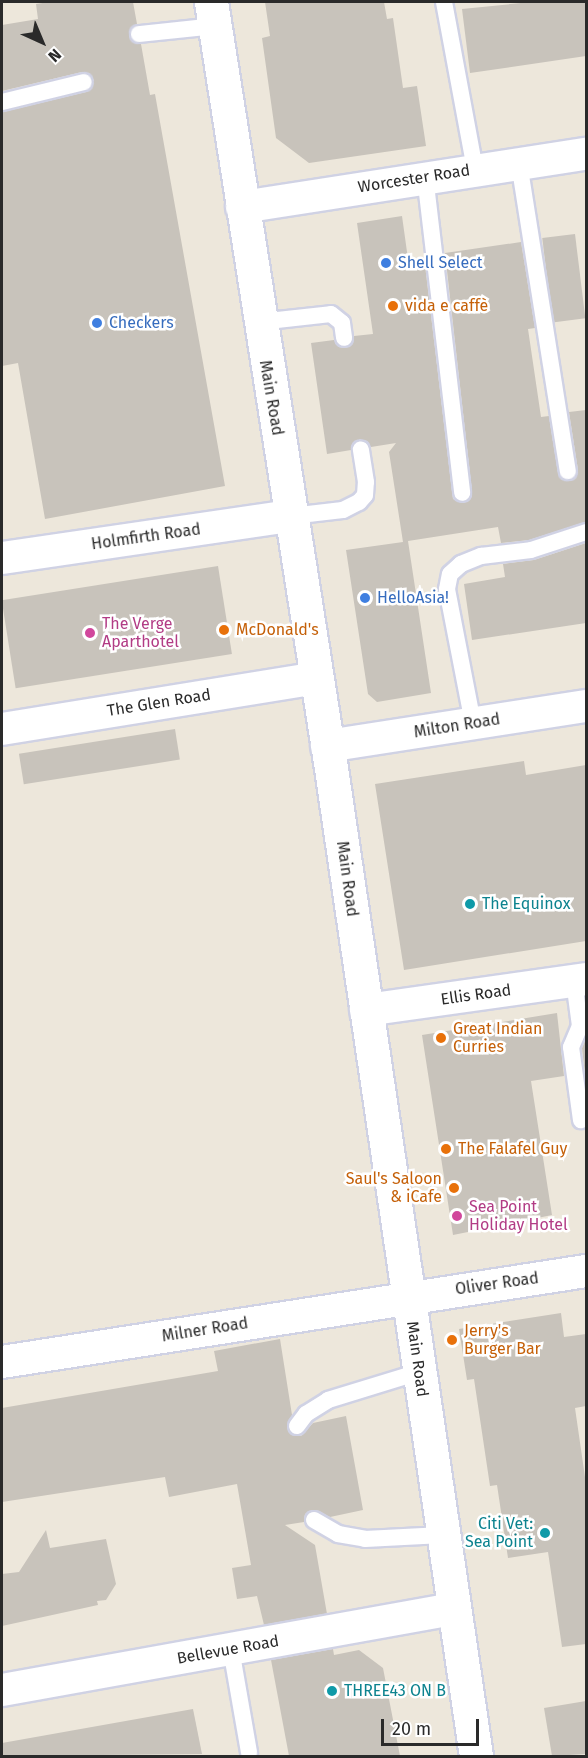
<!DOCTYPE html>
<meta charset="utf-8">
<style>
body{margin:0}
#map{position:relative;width:588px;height:1758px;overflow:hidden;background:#ede7db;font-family:"Fira Sans",sans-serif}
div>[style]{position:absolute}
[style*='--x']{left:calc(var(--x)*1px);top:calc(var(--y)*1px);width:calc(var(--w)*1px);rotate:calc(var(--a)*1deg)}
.building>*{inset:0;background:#c8c3bb;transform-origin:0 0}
.roads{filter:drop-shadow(2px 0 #d0d2e4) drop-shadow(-2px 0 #d0d2e4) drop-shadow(0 2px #d0d2e4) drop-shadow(0 -2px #d0d2e4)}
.service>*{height:16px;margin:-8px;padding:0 8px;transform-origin:8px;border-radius:8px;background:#fff}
.minor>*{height:32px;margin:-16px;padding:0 16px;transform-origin:16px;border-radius:16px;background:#fff}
.secondary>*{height:33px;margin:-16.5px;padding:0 16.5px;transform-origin:16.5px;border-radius:16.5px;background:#fff}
.dots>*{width:16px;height:16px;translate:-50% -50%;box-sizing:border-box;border:3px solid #fff;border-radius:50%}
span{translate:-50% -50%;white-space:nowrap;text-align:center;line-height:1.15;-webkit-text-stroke:5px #fff;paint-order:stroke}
.street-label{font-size:16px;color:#2a2a2a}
.shop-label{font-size:16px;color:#366cbe}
.left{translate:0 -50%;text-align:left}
.food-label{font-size:16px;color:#c56008}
.right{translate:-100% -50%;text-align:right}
.hotel-label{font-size:16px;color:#b23c85}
.culture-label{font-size:16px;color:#0d838f}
.frame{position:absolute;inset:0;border:3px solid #2a2a2a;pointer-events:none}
.north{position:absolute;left:12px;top:12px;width:60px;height:60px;-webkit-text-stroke:4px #fff;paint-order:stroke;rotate:136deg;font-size:16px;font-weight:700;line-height:24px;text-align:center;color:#2a2a2a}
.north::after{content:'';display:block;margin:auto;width:21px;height:27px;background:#2a2a2a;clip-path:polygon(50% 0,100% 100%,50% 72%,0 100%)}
.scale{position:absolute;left:381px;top:1719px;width:98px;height:27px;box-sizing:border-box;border:3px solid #2a2a2a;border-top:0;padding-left:8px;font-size:18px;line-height:21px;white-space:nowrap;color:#2a2a2a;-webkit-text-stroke:4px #fff;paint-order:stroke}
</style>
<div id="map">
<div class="building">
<i style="clip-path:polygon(49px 2px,133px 2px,137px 24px,129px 36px,141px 44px,150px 95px,155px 94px,225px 486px,45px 519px,18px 363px,2px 366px,2px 112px,86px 92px,94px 80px,82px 72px,2px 91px,2px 25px,38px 19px,36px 4px)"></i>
<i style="clip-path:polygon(265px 2px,384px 2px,387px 19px,393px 18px,403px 88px,417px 86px,426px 146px,309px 163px,276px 138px,262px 38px,270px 36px)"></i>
<i style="clip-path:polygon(531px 2px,586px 2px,586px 56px,470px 73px,462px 9px)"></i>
<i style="clip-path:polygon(402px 216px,408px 259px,424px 257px,453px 499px,464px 503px,472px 492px,445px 253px,521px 242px,535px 328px,528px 329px,541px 417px,549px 416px,558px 473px,565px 481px,575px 479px,578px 470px,569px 412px,586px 410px,586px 522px,529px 540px,501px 543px,498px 527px,408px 541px,431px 693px,377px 702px,368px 694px,346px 550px,403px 542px,389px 452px,396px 443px,371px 447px,360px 439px,351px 450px,327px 454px,311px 343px,334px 340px,339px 347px,346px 348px,354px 336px,373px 334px,357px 223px)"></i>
<i style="left:575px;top:234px;width:85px;height:33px;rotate:83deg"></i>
<i style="clip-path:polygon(586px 543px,586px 623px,472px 640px,464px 584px,505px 577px,503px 564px,534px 560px)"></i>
<i style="left:218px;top:566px;width:89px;height:219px;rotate:81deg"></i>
<i style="left:175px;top:729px;width:31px;height:158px;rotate:81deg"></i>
<i style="clip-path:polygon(524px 761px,526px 775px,586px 765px,586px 941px,404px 970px,375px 784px)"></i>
<i style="clip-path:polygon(557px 1013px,564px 1076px,531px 1081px,552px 1215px,453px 1235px,422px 1035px)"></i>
<i style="clip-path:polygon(585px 1040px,586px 1074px,585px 1074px,582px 1048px)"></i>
<i style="clip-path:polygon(561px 1313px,564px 1337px,586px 1334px,586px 1406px,575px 1408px,586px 1484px,586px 1644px,562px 1647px,548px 1552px,508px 1558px,497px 1485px,490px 1486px,474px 1379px,467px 1380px,459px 1329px)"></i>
<i style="clip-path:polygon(280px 1339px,292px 1415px,288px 1431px,301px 1436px,313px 1423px,346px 1416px,363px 1510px,330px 1517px,313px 1510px,305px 1514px,304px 1522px,285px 1525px,315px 1545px,327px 1614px,264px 1625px,257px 1596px,237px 1599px,232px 1568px,251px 1565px,237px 1484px,169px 1497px,165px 1477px,2px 1502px,2px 1408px,218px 1371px,214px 1351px)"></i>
<i style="clip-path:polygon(46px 1530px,50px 1548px,106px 1539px,116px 1584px,106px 1600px,97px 1601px,98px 1605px,2px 1626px,2px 1574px,19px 1572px)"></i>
<i style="clip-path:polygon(333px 1649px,334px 1655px,359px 1650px,383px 1668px,400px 1756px,289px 1756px,271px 1660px)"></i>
<i style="clip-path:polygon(586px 1701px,586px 1754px,552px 1756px,544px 1708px)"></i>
<i style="clip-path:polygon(193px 1709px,202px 1754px,2px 1756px,2px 1743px)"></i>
</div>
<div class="roads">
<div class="service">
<i style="--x:444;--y:2;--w:170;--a:79.5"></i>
<i style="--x:139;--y:34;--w:76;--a:-6"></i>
<i style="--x:2;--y:102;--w:84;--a:-13.7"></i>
<i style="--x:519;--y:163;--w:312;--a:81"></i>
<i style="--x:425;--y:176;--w:319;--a:83.3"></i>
<i style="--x:259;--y:322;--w:72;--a:-6.3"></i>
<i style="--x:331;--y:314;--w:14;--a:39"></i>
<i style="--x:342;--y:323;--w:15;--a:82"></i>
<i style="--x:291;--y:516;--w:52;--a:-6.6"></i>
<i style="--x:343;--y:510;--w:18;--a:-27"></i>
<i style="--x:359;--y:502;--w:9;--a:-49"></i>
<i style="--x:365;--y:495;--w:13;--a:-86"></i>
<i style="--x:366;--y:482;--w:33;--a:-99"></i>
<i style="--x:473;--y:723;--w:136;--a:-101"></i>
<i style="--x:447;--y:589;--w:15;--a:-79"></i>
<i style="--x:450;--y:574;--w:15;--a:-42"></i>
<i style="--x:461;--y:564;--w:22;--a:-22"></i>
<i style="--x:481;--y:556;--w:50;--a:-6.8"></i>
<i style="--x:531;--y:550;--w:58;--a:-18.1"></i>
<i style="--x:574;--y:981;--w:45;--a:82.4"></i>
<i style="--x:580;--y:1026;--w:23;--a:113"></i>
<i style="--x:571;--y:1047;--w:74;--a:82.2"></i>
<i style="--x:297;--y:1426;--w:15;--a:-53"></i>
<i style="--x:306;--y:1414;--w:26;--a:-32"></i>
<i style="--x:328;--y:1400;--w:95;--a:-17.1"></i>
<i style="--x:314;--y:1520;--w:28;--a:30"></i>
<i style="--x:338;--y:1534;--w:27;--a:10"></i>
<i style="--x:365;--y:1539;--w:78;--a:-2.9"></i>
<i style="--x:231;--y:1649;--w:105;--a:80.1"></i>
</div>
<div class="minor">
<i style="--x:242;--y:207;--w:348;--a:-8.8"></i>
<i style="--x:2;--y:558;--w:292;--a:-8.3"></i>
<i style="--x:2;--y:729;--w:319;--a:-9.2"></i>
<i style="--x:327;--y:746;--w:262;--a:-8.8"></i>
<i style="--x:366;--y:1010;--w:222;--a:-8"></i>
<i style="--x:2;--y:1362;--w:591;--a:-8.86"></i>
<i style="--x:2;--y:1690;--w:459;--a:-10.2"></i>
</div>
<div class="secondary">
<i style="--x:211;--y:2;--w:782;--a:81.1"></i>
<i style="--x:332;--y:775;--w:992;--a:81.65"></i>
</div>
</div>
<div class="dots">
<i style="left:386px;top:263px;background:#3f7fe0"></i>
<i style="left:393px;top:306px;background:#e8710a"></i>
<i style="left:97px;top:323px;background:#3f7fe0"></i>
<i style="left:365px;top:598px;background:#3f7fe0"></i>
<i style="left:224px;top:630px;background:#e8710a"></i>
<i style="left:90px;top:633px;background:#d1479c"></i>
<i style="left:470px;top:904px;background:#0f9aa8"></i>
<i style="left:441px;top:1038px;background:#e8710a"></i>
<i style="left:446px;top:1149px;background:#e8710a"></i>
<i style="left:454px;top:1188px;background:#e8710a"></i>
<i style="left:457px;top:1216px;background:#d1479c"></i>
<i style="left:452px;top:1340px;background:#e8710a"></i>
<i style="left:545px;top:1533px;background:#0f9aa8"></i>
<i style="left:332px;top:1691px;background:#0f9aa8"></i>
</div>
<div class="street-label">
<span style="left:414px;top:179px;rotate:-9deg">Worcester Road</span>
<span style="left:271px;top:398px;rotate:80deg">Main Road</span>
<span style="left:146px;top:537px;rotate:-8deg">Holmfirth Road</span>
<span style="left:159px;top:703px;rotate:-9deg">The Glen Road</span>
<span style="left:457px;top:726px;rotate:-9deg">Milton Road</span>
<span style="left:347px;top:879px;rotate:82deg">Main Road</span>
<span style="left:476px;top:995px;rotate:-8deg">Ellis Road</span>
<span style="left:497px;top:1284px;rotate:-8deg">Oliver Road</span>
<span style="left:205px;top:1330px;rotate:-9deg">Milner Road</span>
<span style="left:417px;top:1359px;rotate:82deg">Main Road</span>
<span style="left:228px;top:1650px;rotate:-10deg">Bellevue Road</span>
</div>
<div class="shop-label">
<span class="left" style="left:398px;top:263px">Shell Select</span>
<span class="left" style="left:109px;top:323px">Checkers</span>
<span class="left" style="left:377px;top:598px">HelloAsia!</span>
</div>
<div class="food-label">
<span class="left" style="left:405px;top:306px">vida e caffè</span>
<span class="left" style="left:236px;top:630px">McDonald's</span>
<span class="left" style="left:453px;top:1038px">Great Indian<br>Curries</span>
<span class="left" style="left:458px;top:1149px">The Falafel Guy</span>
<span class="right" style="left:442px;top:1188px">Saul's Saloon<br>&amp; iCafe</span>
<span class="left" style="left:464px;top:1340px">Jerry's<br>Burger Bar</span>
</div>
<div class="hotel-label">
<span class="left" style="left:102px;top:633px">The Verge<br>Aparthotel</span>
<span class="left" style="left:469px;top:1216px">Sea Point<br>Holiday Hotel</span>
</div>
<div class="culture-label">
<span class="left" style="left:482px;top:904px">The Equinox</span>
<span class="right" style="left:533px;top:1533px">Citi Vet:<br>Sea Point</span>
<span class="left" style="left:344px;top:1691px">THREE43 ON B</span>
</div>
<div class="frame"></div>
<div class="north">N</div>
<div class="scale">20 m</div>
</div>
